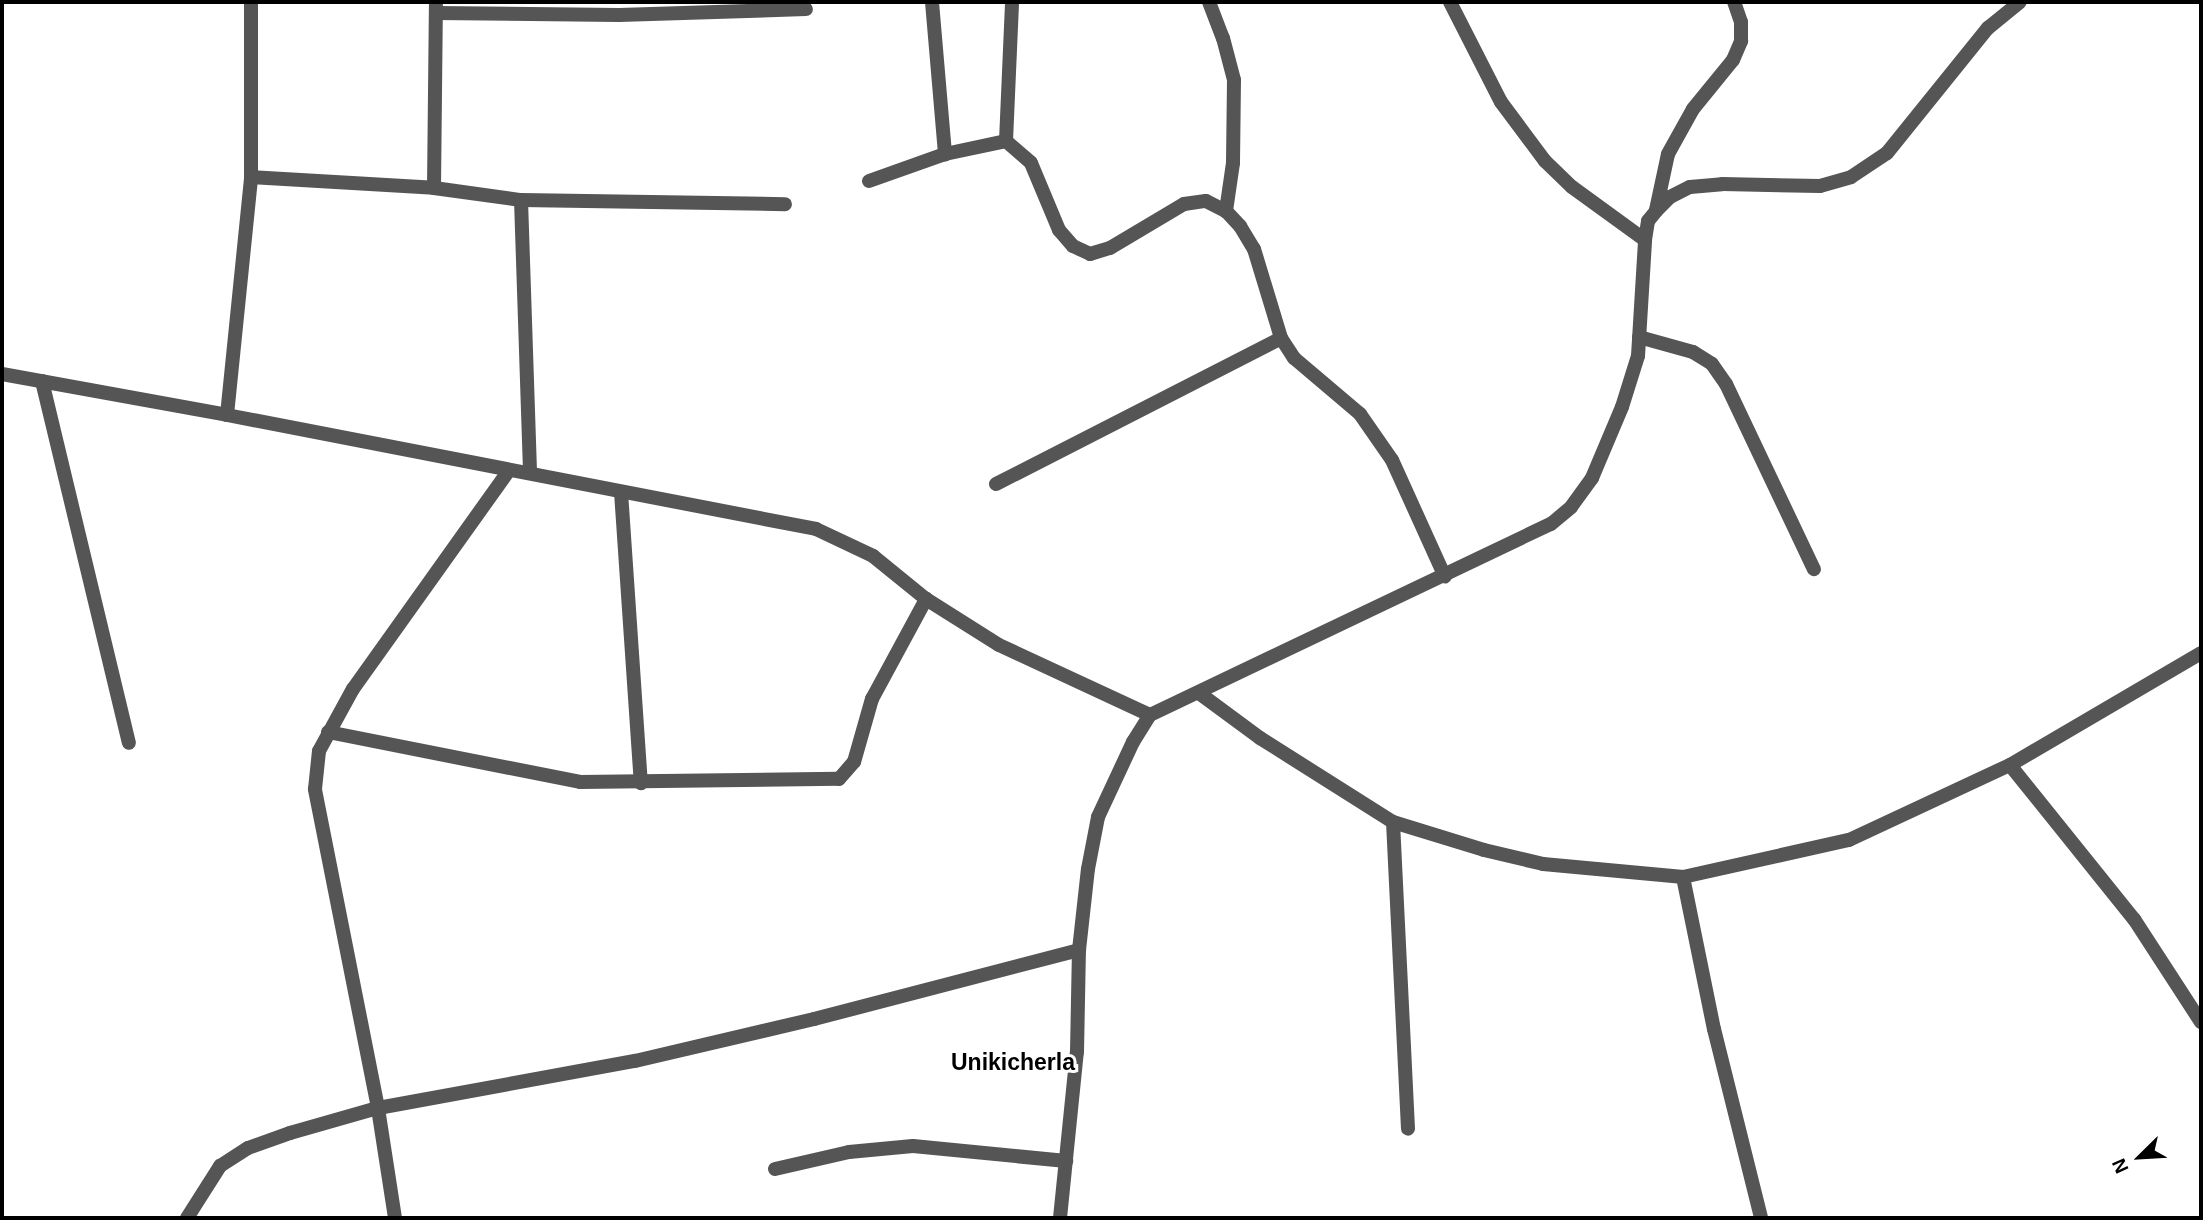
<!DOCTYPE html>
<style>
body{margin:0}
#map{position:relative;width:2203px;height:1220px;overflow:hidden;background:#fff;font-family:Helvetica,sans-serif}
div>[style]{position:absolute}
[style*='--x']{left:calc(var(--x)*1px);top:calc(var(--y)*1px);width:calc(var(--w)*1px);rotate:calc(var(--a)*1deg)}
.service>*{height:14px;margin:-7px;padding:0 7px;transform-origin:7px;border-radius:7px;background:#555}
.minor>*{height:14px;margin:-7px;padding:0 7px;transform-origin:7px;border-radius:7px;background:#555}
span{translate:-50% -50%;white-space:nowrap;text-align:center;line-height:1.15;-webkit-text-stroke:6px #fff;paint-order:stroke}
.quarter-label{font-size:23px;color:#000;font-weight:700}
.frame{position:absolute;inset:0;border:4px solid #000;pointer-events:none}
.north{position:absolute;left:2105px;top:1122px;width:70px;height:70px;-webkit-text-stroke:5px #fff;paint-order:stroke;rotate:246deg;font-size:19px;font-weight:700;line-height:28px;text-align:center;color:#000}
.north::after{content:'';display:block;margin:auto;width:24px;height:32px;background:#000;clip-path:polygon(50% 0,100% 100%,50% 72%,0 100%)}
</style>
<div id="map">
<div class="service">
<i style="--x:1639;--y:337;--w:56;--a:15.5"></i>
<i style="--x:1693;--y:352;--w:22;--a:32"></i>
<i style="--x:1712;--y:364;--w:24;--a:55"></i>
<i style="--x:1726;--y:384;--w:205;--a:64.6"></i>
</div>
<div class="minor">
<i style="--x:932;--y:2;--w:153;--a:85.1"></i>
<i style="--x:1209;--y:2;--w:39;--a:69"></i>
<i style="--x:1223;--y:38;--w:43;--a:75.3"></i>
<i style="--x:1234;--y:80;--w:83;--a:90.7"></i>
<i style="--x:1233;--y:163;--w:49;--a:98.3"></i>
<i style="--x:1450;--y:2;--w:112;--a:63"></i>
<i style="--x:1501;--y:102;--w:74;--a:53.3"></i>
<i style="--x:1545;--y:161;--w:37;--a:44"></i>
<i style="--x:1572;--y:187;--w:90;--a:36"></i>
<i style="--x:436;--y:13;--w:183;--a:0.6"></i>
<i style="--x:619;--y:15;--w:187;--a:-1.8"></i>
<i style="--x:1006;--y:141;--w:139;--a:-87.5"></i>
<i style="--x:251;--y:177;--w:183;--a:3.4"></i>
<i style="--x:434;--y:188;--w:88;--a:7.9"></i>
<i style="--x:521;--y:200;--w:264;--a:0.9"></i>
<i style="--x:869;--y:181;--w:81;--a:-19.6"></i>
<i style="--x:945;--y:154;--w:62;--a:-12"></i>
<i style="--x:1006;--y:141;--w:33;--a:41"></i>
<i style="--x:1031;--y:163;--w:73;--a:67.3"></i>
<i style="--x:1059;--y:230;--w:21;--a:49"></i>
<i style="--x:1073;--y:246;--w:19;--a:25"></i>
<i style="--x:1090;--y:254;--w:21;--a:-17"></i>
<i style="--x:1110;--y:248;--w:86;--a:-30.7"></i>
<i style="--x:1184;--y:204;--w:22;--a:-8"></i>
<i style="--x:1206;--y:201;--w:22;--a:27"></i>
<i style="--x:1226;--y:211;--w:21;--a:47"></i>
<i style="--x:1240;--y:226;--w:27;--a:59"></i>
<i style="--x:1254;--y:249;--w:93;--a:73.1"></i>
<i style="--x:1281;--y:338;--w:24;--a:57"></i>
<i style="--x:1294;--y:358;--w:87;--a:40.3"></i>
<i style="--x:1360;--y:414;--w:56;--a:55.2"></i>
<i style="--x:1392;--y:460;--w:128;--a:65.6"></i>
<i style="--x:434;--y:188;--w:186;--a:-89.4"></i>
<i style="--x:521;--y:200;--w:273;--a:88.1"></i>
<i style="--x:1656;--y:210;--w:57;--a:-77.9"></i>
<i style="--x:1668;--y:154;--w:51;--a:-60.9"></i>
<i style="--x:1693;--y:109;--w:63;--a:-50.8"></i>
<i style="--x:1733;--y:60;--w:21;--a:-67"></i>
<i style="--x:1741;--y:41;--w:19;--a:-90"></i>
<i style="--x:1741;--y:22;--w:21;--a:-109"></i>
<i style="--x:2;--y:374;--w:229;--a:10.3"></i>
<i style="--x:227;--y:415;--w:600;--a:10.95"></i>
<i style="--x:816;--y:529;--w:63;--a:25.3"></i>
<i style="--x:873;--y:556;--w:68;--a:39.1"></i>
<i style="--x:926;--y:599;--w:86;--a:32.2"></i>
<i style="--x:999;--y:645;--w:166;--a:24.9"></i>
<i style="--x:1150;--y:715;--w:444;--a:-25.5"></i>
<i style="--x:1551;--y:524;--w:26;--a:-40"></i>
<i style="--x:1571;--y:507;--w:36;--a:-54"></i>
<i style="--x:1592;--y:478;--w:77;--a:-67.1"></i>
<i style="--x:1622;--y:407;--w:53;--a:-72.6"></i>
<i style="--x:1638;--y:356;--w:116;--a:-86.5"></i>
<i style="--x:1645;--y:240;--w:19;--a:-81"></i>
<i style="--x:1648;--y:221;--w:13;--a:-51"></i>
<i style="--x:1656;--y:211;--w:20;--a:-45"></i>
<i style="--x:1670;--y:197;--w:22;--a:-27"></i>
<i style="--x:1690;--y:187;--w:32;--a:-5"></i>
<i style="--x:1722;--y:184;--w:98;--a:1.2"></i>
<i style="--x:1820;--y:186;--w:32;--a:-16"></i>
<i style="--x:1851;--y:177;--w:43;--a:-33.7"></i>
<i style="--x:1887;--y:153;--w:161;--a:-51.1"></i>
<i style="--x:1988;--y:28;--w:41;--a:-39.1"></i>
<i style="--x:42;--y:381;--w:372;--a:76.5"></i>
<i style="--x:227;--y:415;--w:239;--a:-84.2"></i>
<i style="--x:251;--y:177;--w:175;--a:-90"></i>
<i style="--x:996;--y:484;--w:320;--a:-27.1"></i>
<i style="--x:621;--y:492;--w:292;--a:86.1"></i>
<i style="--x:1199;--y:693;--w:76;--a:36.4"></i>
<i style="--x:1260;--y:738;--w:157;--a:32.3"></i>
<i style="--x:1393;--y:822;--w:95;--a:17.1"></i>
<i style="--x:1484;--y:850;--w:61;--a:13.3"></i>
<i style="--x:1543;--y:864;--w:141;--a:5.3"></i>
<i style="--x:1683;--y:877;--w:170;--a:-12.6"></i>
<i style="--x:1849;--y:840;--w:178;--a:-25"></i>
<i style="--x:2010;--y:765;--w:221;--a:-30.4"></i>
<i style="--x:328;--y:732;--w:257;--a:11.2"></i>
<i style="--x:580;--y:782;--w:259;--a:-0.7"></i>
<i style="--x:839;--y:779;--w:23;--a:-49"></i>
<i style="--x:854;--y:762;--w:66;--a:-74.1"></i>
<i style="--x:872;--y:699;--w:114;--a:-61.6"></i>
<i style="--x:2010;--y:765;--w:198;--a:51.2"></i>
<i style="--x:2134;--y:919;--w:123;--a:57"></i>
<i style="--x:1393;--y:822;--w:307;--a:87.2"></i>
<i style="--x:1683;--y:877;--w:155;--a:78.5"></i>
<i style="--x:1714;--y:1029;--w:195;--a:76"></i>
<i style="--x:775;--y:1169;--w:76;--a:-12.9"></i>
<i style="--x:849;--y:1152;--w:64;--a:-5.4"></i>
<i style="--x:913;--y:1146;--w:154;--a:5.6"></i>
<i style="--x:187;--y:1218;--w:62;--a:-57.6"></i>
<i style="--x:220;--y:1166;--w:33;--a:-33"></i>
<i style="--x:248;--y:1148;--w:45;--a:-19.7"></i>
<i style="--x:290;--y:1133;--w:91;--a:-15.9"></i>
<i style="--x:378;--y:1108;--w:261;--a:-10.4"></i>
<i style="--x:635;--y:1061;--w:184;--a:-13.2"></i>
<i style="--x:814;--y:1019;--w:274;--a:-14.6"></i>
<i style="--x:395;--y:1218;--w:111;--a:-98.8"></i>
<i style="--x:378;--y:1108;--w:325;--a:-101.2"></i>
<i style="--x:315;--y:789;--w:38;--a:-84"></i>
<i style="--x:319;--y:751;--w:71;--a:-61.3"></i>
<i style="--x:353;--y:689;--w:269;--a:-54.5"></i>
<i style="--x:1060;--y:1218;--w:167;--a:-84.2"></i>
<i style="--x:1077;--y:1052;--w:102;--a:-88.9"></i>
<i style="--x:1079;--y:950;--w:81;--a:-83.7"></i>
<i style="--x:1088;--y:869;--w:53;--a:-79.1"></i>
<i style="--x:1098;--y:817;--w:83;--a:-65"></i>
<i style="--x:1133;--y:742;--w:32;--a:-58"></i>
</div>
<div class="quarter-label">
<span style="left:1013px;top:1062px">Unikicherla</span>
</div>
<div class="frame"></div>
<div class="north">N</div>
</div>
